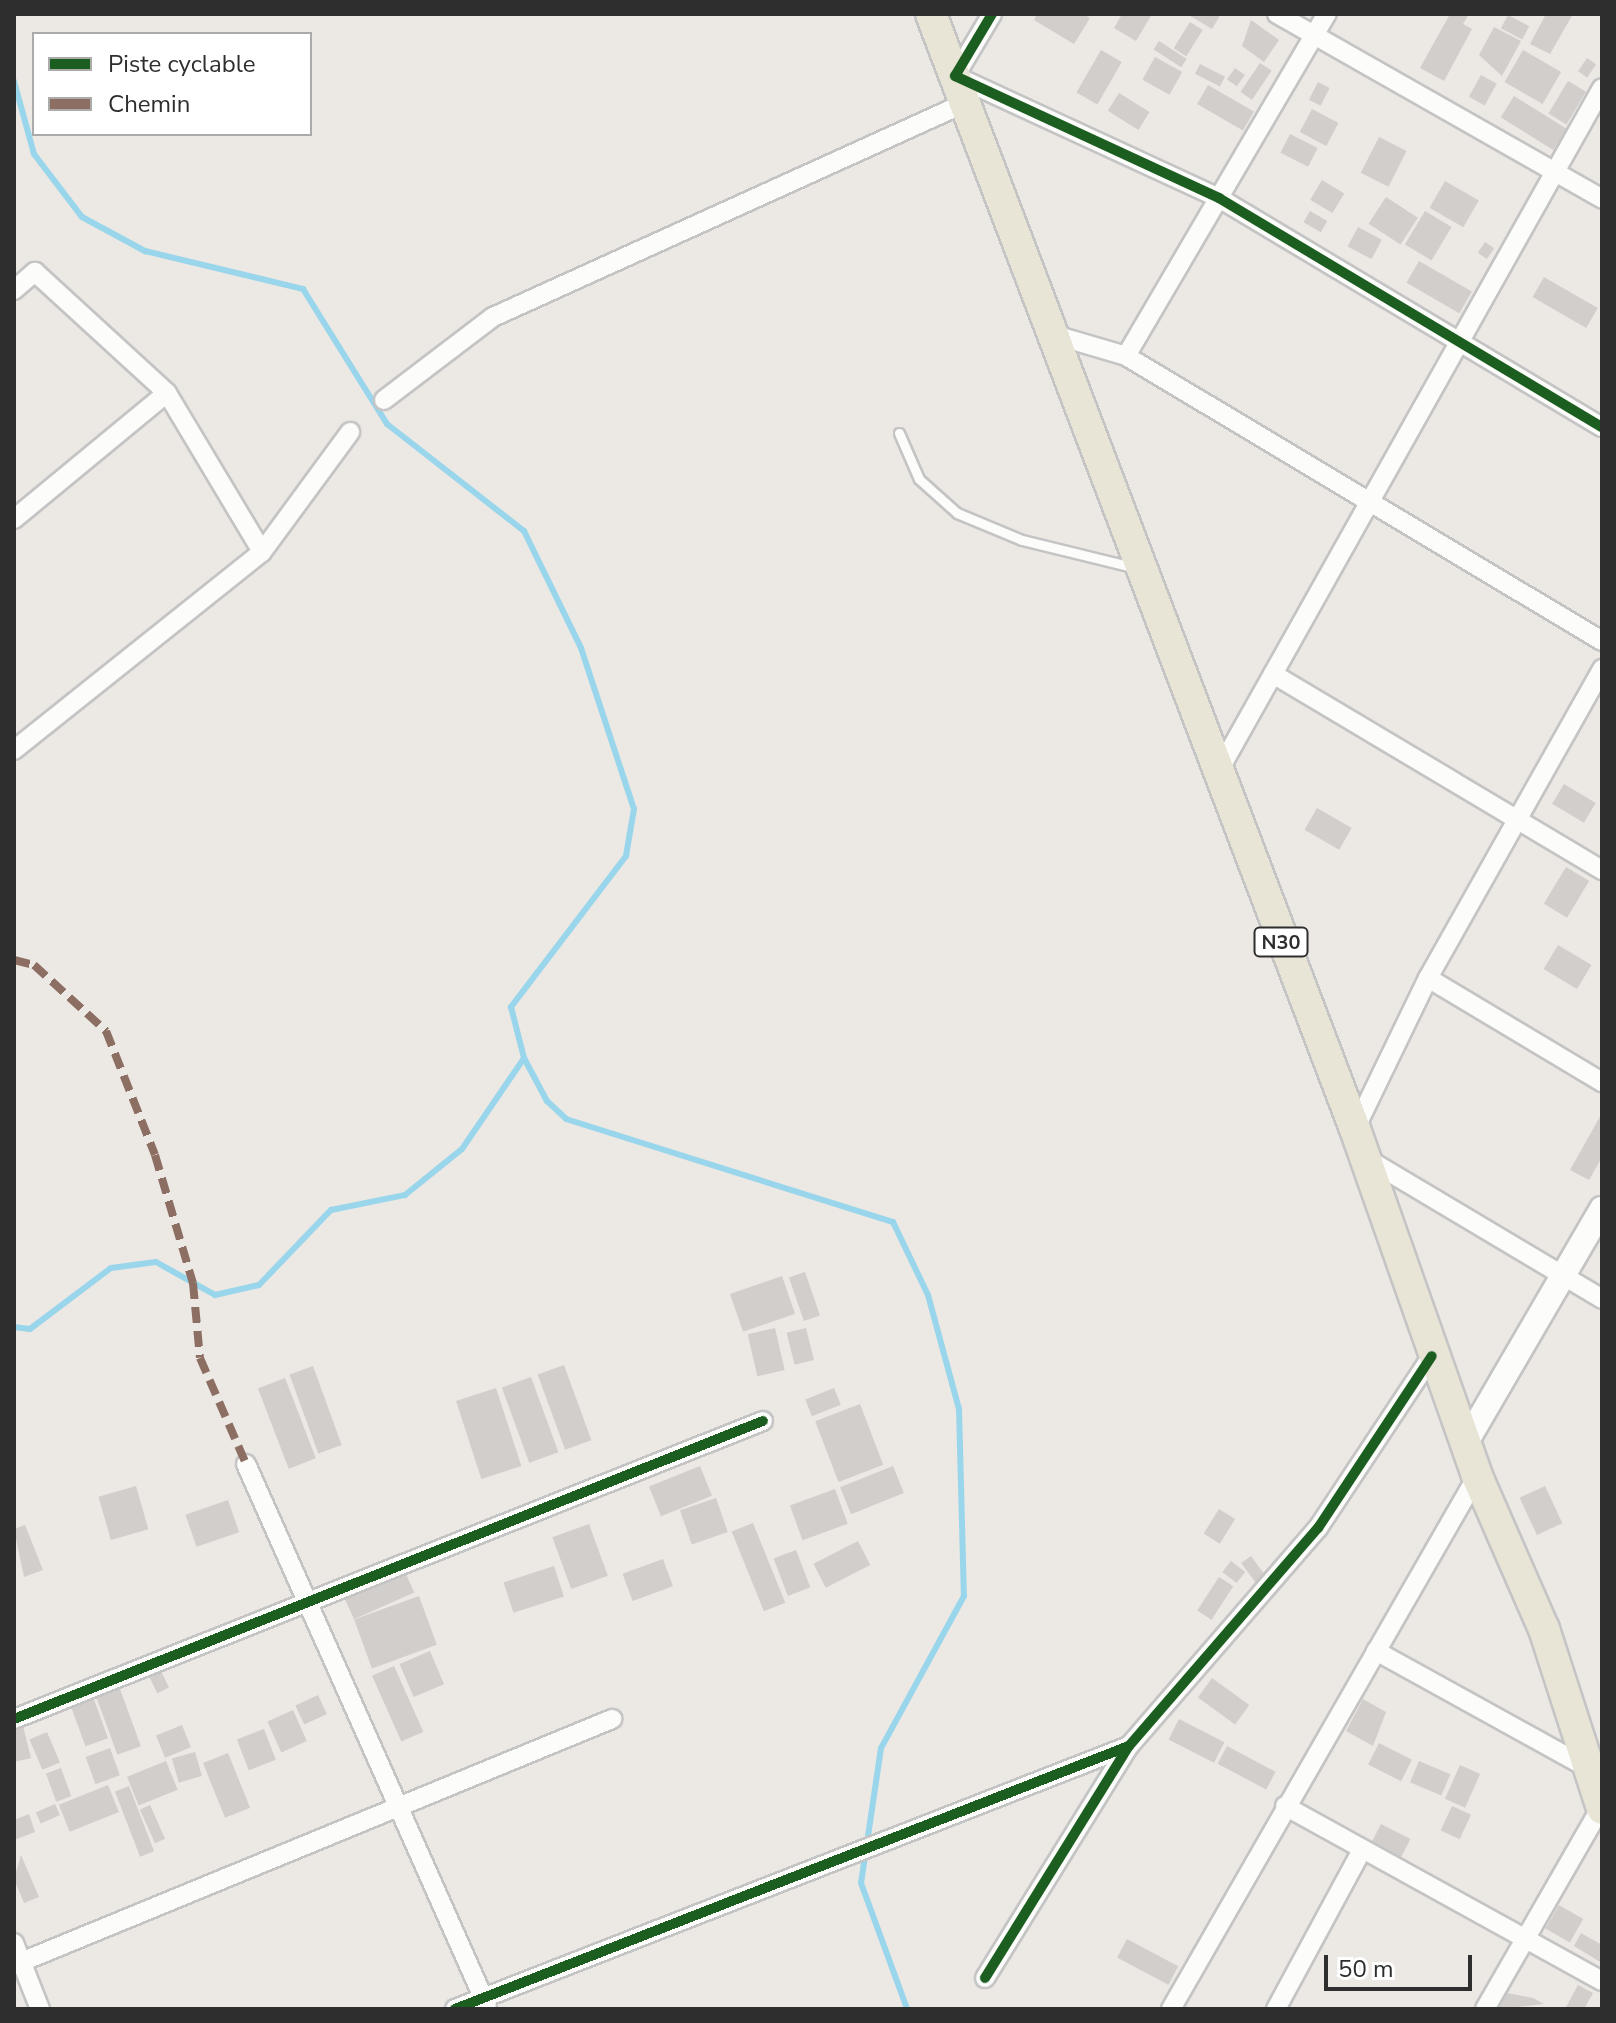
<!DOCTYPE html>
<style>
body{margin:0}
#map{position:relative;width:1616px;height:2023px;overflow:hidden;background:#ece8e4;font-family:"Nunito Sans",sans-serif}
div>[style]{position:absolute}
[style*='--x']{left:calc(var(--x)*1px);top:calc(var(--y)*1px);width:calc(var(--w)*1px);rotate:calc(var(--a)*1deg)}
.stream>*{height:6px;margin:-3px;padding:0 3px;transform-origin:3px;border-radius:3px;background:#99d6ec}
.building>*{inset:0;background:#d1cecb;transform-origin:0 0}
.roads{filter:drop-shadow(2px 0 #c5c4c5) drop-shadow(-2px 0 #c5c4c5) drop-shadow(0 2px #c5c4c5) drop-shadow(0 -2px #c5c4c5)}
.service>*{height:9px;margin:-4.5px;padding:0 4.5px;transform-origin:4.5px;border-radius:4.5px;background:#fcfcfb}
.minor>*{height:18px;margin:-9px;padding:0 9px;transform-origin:9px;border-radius:9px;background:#fcfcfb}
.tertiary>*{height:24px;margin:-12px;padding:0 12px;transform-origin:12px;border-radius:12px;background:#fcfcfb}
.primary>*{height:30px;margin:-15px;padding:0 15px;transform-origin:15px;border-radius:15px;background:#e8e4d6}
.quiet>*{height:8px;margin-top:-4px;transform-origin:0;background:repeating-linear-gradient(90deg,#8d6e63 0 16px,transparent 0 24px)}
.cycleway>*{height:10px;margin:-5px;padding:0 5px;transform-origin:5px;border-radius:5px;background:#1b5e20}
span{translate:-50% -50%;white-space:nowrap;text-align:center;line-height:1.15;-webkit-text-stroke:6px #fff;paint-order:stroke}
.shield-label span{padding:2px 6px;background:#fff;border:2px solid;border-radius:6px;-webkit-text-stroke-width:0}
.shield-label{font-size:20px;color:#2e2e2e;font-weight:700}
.frame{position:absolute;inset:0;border:16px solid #2e2e2e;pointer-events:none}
.legend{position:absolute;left:32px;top:32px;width:280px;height:104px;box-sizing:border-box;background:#fff;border:2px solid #ababab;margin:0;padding:10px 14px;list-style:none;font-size:24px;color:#2e2e2e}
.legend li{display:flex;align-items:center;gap:16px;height:40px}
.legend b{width:40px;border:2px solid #ababab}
.scale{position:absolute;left:1324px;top:1955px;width:148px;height:36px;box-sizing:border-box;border:4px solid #2e2e2e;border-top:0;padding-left:10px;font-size:24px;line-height:28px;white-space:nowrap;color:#2e2e2e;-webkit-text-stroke:6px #fff;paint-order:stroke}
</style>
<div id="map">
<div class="stream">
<i style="--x:14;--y:81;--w:76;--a:74.7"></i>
<i style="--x:34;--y:154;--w:79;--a:52.7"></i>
<i style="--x:82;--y:217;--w:72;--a:28.4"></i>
<i style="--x:145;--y:251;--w:163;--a:13.5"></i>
<i style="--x:303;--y:289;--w:159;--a:58.1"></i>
<i style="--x:387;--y:424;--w:174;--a:38"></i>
<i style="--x:524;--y:531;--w:130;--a:64"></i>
<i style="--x:581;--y:648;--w:169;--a:71.8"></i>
<i style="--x:634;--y:809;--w:48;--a:99.7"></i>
<i style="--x:626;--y:856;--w:190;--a:127.3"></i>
<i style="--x:511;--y:1007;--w:53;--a:75.7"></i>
<i style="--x:524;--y:1058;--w:49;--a:61.9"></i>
<i style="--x:547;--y:1101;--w:26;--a:43"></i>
<i style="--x:566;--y:1119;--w:343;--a:17.5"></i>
<i style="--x:893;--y:1222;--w:81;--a:64.4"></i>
<i style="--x:928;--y:1295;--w:118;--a:74.8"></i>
<i style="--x:959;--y:1409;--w:187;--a:88.5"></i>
<i style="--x:964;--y:1596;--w:173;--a:118.6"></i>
<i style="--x:881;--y:1748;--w:136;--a:98.4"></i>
<i style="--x:861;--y:1883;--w:134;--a:69.9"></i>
<i style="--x:14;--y:1327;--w:16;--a:7"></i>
<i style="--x:30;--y:1329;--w:101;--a:-37"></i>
<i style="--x:111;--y:1268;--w:45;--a:-7.6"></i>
<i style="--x:156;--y:1262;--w:68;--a:29.2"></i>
<i style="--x:215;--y:1295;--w:45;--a:-12.8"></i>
<i style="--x:259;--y:1285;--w:104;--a:-46.2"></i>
<i style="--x:331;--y:1210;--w:76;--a:-11.5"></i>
<i style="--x:405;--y:1195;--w:73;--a:-38.9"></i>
<i style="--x:462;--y:1149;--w:110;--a:-55.7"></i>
</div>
<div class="building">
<i style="clip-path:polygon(1037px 14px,1083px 14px,1090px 18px,1074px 44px,1034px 20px)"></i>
<i style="clip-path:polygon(1122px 14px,1152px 14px,1136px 41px,1114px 28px)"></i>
<i style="clip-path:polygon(1187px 14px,1221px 14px,1212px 29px)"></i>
<i style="clip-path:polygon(1450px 14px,1469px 14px,1463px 24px,1472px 29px,1444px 81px,1420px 68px)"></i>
<i style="clip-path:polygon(1546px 14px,1573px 14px,1550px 54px,1530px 44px)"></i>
<i style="left:1508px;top:15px;width:24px;height:15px;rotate:28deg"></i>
<i style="clip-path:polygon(1251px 20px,1279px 40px,1264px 62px,1242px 46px)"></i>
<i style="left:1190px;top:22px;width:15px;height:31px;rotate:32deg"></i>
<i style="clip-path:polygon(1494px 27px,1521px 41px,1502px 76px,1479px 55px)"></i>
<i style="left:1159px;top:41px;width:33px;height:10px;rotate:33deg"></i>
<i style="left:1101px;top:50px;width:24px;height:49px;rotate:30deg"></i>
<i style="left:1523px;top:50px;width:44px;height:37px;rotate:30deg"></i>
<i style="left:1155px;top:57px;width:31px;height:26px;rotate:29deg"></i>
<i style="left:1587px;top:58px;width:11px;height:16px;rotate:34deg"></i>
<i style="left:1260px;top:63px;width:14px;height:35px;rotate:34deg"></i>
<i style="left:1200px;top:64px;width:28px;height:11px;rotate:27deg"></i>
<i style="left:1235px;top:68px;width:12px;height:14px;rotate:35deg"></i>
<i style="left:1481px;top:75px;width:18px;height:25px;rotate:29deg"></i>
<i style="left:1568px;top:81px;width:21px;height:38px;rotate:31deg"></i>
<i style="left:1318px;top:82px;width:13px;height:20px;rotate:27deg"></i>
<i style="left:1208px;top:85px;width:53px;height:22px;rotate:30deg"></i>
<i style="left:1119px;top:93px;width:36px;height:21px;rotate:32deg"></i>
<i style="left:1514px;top:96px;width:62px;height:25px;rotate:32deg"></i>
<i style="left:1312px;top:109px;width:30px;height:26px;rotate:28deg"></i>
<i style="left:1290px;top:134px;width:31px;height:21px;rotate:27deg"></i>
<i style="left:1379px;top:137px;width:31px;height:40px;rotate:27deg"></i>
<i style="left:1322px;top:180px;width:26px;height:23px;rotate:31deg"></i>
<i style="left:1445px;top:181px;width:39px;height:31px;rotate:30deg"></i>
<i style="left:1386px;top:197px;width:38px;height:32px;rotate:33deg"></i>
<i style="left:1310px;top:211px;width:20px;height:13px;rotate:30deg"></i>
<i style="left:1425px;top:211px;width:31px;height:39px;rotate:31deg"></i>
<i style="left:1358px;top:227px;width:27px;height:22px;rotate:28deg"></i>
<i style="left:1485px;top:242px;width:11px;height:13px;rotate:34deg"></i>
<i style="left:1419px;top:261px;width:61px;height:25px;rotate:30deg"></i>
<i style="left:1544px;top:277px;width:62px;height:23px;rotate:30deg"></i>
<i style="left:1564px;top:784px;width:37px;height:23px;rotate:31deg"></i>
<i style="left:1317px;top:808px;width:40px;height:25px;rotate:30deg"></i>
<i style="left:1566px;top:867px;width:27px;height:43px;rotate:31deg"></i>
<i style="left:1558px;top:945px;width:39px;height:28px;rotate:31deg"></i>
<i style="clip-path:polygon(1602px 1113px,1602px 1157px,1589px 1180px,1570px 1170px)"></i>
<i style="left:805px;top:1272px;width:46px;height:17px;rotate:71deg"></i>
<i style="left:782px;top:1276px;width:40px;height:55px;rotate:71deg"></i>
<i style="left:775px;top:1328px;width:43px;height:28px;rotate:77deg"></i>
<i style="left:806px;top:1328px;width:33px;height:20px;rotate:76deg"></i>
<i style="left:564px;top:1365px;width:80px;height:28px;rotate:70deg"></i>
<i style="left:313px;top:1366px;width:84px;height:25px;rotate:70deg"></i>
<i style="left:531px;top:1377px;width:80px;height:31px;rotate:70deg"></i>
<i style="left:285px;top:1378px;width:86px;height:29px;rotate:69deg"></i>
<i style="left:496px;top:1388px;width:82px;height:42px;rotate:72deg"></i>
<i style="left:834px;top:1388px;width:18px;height:31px;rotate:68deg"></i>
<i style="left:860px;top:1404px;width:65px;height:48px;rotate:69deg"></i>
<i style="left:700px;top:1466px;width:32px;height:55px;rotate:68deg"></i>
<i style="left:893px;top:1466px;width:29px;height:57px;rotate:68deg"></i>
<i style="left:136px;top:1486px;width:45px;height:39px;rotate:74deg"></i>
<i style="left:1545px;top:1486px;width:41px;height:28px;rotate:65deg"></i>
<i style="left:835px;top:1489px;width:37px;height:48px;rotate:70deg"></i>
<i style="left:716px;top:1498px;width:36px;height:38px;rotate:71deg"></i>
<i style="left:228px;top:1500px;width:34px;height:45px;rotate:71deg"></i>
<i style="left:1219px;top:1509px;width:19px;height:29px;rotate:32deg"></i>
<i style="left:753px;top:1523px;width:86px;height:23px;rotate:68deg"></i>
<i style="left:589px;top:1524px;width:55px;height:39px;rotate:70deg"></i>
<i style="clip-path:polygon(25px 1525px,43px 1570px,24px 1577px,14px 1529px)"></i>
<i style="left:858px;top:1541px;width:27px;height:50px;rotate:63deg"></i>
<i style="left:796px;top:1550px;width:40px;height:24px;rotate:69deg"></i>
<i style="left:1251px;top:1556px;width:26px;height:12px;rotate:54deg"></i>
<i style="left:663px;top:1559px;width:29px;height:43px;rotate:70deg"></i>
<i style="left:1231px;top:1561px;width:18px;height:14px;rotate:38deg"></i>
<i style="left:402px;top:1565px;width:30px;height:66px;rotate:66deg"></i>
<i style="left:554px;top:1566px;width:32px;height:53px;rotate:72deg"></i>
<i style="left:1219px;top:1577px;width:17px;height:40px;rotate:33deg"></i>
<i style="left:419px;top:1596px;width:52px;height:69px;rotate:70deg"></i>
<i style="left:430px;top:1651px;width:36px;height:33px;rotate:67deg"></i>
<i style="left:158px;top:1665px;width:25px;height:13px;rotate:64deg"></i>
<i style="left:394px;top:1666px;width:72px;height:24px;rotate:66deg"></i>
<i style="left:1212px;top:1678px;width:46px;height:24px;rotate:36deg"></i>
<i style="left:120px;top:1689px;width:61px;height:25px;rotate:70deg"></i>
<i style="left:92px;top:1694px;width:47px;height:24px;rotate:70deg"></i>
<i style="left:318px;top:1695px;width:21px;height:25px;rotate:65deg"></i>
<i style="clip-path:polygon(1363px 1699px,1386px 1712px,1373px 1746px,1346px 1731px)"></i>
<i style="left:293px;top:1710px;width:34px;height:28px;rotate:66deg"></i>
<i style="left:1179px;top:1719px;width:51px;height:23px;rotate:27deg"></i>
<i style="left:182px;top:1725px;width:24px;height:28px;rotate:68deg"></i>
<i style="clip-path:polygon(23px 1726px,31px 1758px,14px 1762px,14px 1728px)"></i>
<i style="left:264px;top:1729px;width:33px;height:29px;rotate:69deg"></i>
<i style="left:47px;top:1732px;width:33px;height:19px;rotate:67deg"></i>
<i style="left:1379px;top:1743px;width:37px;height:24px;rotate:27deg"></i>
<i style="left:1227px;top:1746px;width:55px;height:20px;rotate:28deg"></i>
<i style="left:110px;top:1748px;width:29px;height:26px;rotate:70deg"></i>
<i style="left:195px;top:1752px;width:25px;height:24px;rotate:74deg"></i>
<i style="left:228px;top:1753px;width:59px;height:27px;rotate:68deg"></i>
<i style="left:166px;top:1761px;width:31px;height:42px;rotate:68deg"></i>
<i style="left:1419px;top:1761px;width:34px;height:23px;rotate:23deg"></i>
<i style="left:1460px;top:1765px;width:22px;height:37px;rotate:24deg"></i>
<i style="left:61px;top:1768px;width:30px;height:16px;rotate:70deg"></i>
<i style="left:108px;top:1785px;width:29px;height:53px;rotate:68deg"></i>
<i style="left:129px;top:1786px;width:70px;height:15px;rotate:69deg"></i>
<i style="left:55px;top:1804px;width:12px;height:21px;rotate:66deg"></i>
<i style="left:150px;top:1805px;width:37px;height:11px;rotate:66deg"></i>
<i style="left:1452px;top:1806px;width:21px;height:27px;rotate:25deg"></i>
<i style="clip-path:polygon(29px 1814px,35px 1832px,14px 1840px,14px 1820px)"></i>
<i style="left:1381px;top:1824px;width:33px;height:22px;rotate:27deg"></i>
<i style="clip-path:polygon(21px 1855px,39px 1897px,24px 1903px,14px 1879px)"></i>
<i style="left:1559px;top:1905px;width:28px;height:27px;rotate:30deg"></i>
<i style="clip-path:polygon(1581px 1933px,1602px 1945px,1602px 1963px,1574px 1946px)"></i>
<i style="left:1127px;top:1939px;width:58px;height:21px;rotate:28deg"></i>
<i style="clip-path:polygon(1578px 1985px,1593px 1993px,1584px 2009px,1565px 2009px)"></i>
<i style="clip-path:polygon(1507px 1993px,1533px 1998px,1544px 2004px,1498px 2009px)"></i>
</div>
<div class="roads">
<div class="service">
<i style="--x:899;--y:433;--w:50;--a:66.5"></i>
<i style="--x:919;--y:479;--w:51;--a:41.8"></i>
<i style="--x:957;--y:513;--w:70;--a:22.6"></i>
<i style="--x:1022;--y:540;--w:117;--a:13.8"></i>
</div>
<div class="minor">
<i style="--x:992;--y:14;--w:72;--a:120.8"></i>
<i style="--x:955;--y:76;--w:291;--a:24.8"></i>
<i style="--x:1219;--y:198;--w:446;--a:30.9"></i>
<i style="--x:1277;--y:14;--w:374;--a:29.6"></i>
<i style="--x:14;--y:290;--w:28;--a:-41"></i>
<i style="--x:35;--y:272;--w:179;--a:42.5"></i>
<i style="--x:167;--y:393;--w:185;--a:59.1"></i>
<i style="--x:1051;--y:334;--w:78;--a:16.3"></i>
<i style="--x:1126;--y:356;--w:555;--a:30.91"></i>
<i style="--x:1126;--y:356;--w:397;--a:-59.6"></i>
<i style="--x:384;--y:400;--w:137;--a:-37.3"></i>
<i style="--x:493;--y:317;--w:518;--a:-24.39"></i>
<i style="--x:14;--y:519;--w:198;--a:-39.5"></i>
<i style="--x:1273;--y:674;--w:383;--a:30.8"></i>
<i style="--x:14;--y:750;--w:317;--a:-38.6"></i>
<i style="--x:262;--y:552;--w:149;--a:-53.7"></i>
<i style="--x:1218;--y:772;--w:784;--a:-60.69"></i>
<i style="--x:1428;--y:978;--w:203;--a:30.9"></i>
<i style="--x:1355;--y:1129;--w:168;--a:-64.2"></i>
<i style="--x:1428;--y:978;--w:355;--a:-60.6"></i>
<i style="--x:1364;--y:1157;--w:277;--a:30.8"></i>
<i style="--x:246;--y:1464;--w:593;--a:66.03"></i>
<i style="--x:1376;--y:1651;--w:240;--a:28.9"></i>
<i style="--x:14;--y:1719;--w:806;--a:-21.7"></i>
<i style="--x:1285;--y:1806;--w:362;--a:28.9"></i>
<i style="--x:14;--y:1943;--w:71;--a:68.5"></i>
<i style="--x:14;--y:1965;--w:647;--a:-22.36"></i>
<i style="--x:985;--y:1978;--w:273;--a:-58.2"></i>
<i style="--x:1129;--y:1746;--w:289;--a:-49.1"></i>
<i style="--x:1318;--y:1528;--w:206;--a:-56.5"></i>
<i style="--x:455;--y:2009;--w:723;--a:-21.32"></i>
<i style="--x:1171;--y:2009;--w:615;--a:-60.14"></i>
<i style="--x:1276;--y:2009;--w:181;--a:-61.6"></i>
<i style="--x:1485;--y:2009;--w:233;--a:-60.1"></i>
</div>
<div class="tertiary">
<i style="--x:1465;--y:1444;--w:272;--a:-59.8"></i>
</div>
<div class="primary">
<i style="--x:931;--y:14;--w:1193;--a:69.18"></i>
<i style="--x:1355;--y:1129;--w:368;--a:70.6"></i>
<i style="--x:1477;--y:1476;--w:167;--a:66.4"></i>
<i style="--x:1544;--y:1629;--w:189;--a:72.1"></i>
</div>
</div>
<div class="quiet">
<i style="--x:14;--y:960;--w:21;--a:14"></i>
<i style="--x:34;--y:965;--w:98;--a:42.5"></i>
<i style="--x:106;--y:1031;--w:133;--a:68.4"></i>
<i style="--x:155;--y:1155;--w:134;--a:73.5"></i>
<i style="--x:193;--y:1283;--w:75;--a:84.7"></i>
<i style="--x:200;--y:1358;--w:116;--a:66.5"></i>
</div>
<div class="cycleway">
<i style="--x:992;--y:14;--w:72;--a:120.8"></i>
<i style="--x:955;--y:76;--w:291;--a:24.8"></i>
<i style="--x:1219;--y:198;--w:446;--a:30.9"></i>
<i style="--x:14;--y:1719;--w:806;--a:-21.7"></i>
<i style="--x:985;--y:1978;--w:273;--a:-58.2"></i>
<i style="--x:1129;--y:1746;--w:289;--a:-49.1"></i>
<i style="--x:1318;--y:1528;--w:206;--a:-56.5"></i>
<i style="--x:455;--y:2009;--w:723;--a:-21.32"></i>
</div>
<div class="shield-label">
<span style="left:1281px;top:942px">N30</span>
</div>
<div class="frame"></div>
<ul class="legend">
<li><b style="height:10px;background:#1b5e20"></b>Piste cyclable</li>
<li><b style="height:10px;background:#8d6e63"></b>Chemin</li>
</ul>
<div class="scale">50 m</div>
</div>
